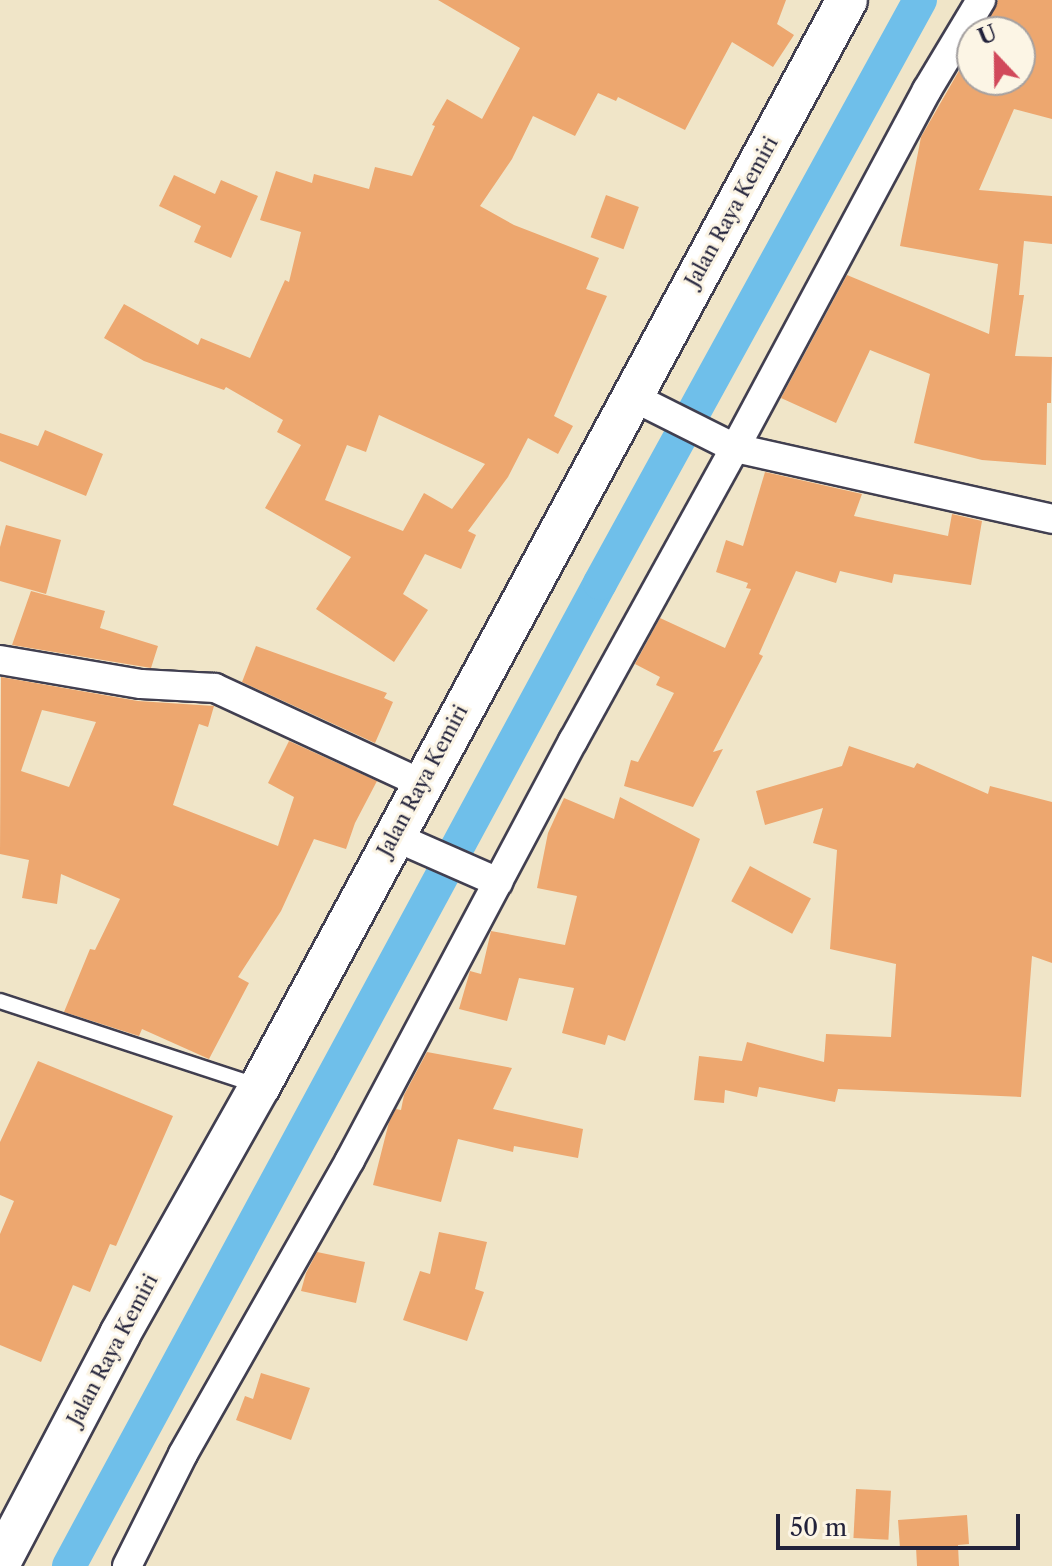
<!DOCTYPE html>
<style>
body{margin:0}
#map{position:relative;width:1052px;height:1566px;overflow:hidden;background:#f0e5c8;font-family:"Libre Caslon Text",serif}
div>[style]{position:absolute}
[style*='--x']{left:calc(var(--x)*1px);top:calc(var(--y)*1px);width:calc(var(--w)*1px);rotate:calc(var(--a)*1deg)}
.canal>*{height:34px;margin:-17px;padding:0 17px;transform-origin:17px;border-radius:17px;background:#6fbfea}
.building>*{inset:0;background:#eda76f;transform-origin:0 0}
.roads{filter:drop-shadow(2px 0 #413f50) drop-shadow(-2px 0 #413f50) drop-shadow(0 2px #413f50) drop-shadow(0 -2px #413f50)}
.lane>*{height:14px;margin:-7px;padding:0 7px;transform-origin:7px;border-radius:7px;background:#fff}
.street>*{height:28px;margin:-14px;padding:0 14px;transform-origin:14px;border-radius:14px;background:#fff}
.secondary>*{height:40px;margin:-20px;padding:0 20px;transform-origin:20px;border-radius:20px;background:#fff}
span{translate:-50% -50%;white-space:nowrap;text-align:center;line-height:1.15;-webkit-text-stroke:6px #fcf5e5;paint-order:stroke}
.street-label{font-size:20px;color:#22223b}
.north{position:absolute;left:956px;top:16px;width:80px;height:80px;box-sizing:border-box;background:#fcf5e5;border:2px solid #a5a1a1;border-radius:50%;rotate:338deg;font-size:22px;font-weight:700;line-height:32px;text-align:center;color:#22223b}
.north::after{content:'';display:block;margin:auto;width:28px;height:36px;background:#d1495b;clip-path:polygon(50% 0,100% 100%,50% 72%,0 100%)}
.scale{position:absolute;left:776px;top:1514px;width:244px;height:36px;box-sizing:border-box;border:4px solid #22223b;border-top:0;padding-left:10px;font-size:24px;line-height:28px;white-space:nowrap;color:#22223b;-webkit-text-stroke:6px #fcf5e5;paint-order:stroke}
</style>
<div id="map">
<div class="canal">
<i style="--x:69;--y:1566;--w:1117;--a:-61.62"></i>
<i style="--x:600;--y:583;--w:665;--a:-61.24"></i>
</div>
<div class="building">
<i style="clip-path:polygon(evenodd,438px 0,786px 0,777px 24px,794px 35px,773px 67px,732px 42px,685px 130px,618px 97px,616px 101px,598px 93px,575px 136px,533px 116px,512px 159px,480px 206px,514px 225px,599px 258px,586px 289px,607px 296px,554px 416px,573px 426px,558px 454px,528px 438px,508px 477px,468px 531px,476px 535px,461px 569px,425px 554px,403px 594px,428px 610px,394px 662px,316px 609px,351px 557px,265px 508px,301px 445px,277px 432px,283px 420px,226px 387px,224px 390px,144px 361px,104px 338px,124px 304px,198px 345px,201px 338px,250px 358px,285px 280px,289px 282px,301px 232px,260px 220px,276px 171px,312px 183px,314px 174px,369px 189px,375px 167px,412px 176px,435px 126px,432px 125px,447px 99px,482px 119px,520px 48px,438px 0,379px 415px,485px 464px,452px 509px,424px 493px,403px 531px,325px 500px,347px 445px,366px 452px,379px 415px)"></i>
<i style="clip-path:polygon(998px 0,1052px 0,1052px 119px,1014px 109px,979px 190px,1052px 196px,1052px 244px,1024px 241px,1019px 295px,1024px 295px,1015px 356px,1052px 357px,1051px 403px,1047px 403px,1046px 465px,982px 460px,914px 443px,930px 374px,870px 350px,836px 423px,781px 398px,847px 275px,989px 334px,998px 264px,900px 246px,921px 137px,972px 48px,972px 80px,1020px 80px,1020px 32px,982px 32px)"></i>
<i style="clip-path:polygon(174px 175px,215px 194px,221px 180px,258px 196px,231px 258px,194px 242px,201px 226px,159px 206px)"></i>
<i style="left:606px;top:195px;width:35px;height:45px;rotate:20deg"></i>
<i style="clip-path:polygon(45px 430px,103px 454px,86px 496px,0 461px,0 433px,38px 446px)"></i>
<i style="clip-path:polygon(765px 472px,862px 494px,854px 516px,948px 536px,952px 514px,982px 521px,971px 585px,894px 574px,892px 583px,840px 571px,836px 583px,796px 571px,759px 654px,763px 656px,713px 752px,723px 749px,693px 807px,624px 786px,631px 760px,638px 762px,674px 693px,656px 685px,660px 677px,635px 664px,660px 618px,725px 648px,751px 589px,746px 588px,748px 583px,716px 572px,726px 540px,743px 546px)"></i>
<i style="clip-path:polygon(6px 525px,61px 540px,46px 594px,0 581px,0 547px)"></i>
<i style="clip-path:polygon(31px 591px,105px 611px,100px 628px,158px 646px,151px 668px,12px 645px)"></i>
<i style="clip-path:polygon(256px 646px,387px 693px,384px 698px,393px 702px,375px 743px,242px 682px)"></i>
<i style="clip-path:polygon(evenodd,1px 677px,138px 701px,214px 706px,208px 727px,199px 724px,173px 805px,278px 846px,294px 797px,268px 783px,289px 741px,377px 781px,355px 823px,346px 849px,314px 839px,281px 911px,238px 977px,249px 983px,209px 1059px,142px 1029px,139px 1036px,64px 1012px,90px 949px,95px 950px,120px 899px,61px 874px,57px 904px,22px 898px,29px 860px,0 854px,1px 677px,42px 710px,96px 722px,69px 787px,21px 771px,42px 710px)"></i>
<i style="clip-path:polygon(849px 746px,914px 768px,917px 763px,988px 794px,990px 786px,1052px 802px,1052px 963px,1032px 956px,1021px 1097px,838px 1089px,835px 1102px,759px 1087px,757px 1097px,725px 1090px,724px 1103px,694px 1100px,699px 1056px,742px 1061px,747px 1042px,824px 1062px,826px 1034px,891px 1037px,896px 964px,830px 949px,837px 850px,813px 843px,823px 808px,765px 825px,756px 791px,842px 766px)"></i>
<i style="clip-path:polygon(620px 797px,700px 839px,625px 1041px,608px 1035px,605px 1045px,562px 1033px,574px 988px,519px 978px,507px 1021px,459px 1009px,470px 971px,481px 974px,491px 931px,565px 945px,577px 896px,537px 888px,548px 833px,564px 798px,614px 819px)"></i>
<i style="left:750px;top:866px;width:69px;height:40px;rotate:28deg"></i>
<i style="clip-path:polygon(427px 1052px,512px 1068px,493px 1109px,583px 1129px,578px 1158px,514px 1146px,513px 1152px,458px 1139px,441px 1202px,373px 1185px,389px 1122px,396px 1109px,401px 1110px,404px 1095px)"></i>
<i style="clip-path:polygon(38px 1061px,173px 1116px,116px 1246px,110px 1244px,90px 1292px,73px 1285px,41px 1362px,0 1345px,0 1234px,14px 1201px,0 1195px,0 1142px)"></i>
<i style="clip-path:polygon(439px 1232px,487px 1242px,475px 1289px,484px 1292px,467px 1341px,403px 1320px,420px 1271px,430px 1274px)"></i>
<i style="clip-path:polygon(317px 1252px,365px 1262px,356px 1303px,301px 1291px,306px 1273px)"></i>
<i style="clip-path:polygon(261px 1373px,310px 1388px,291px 1440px,236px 1420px,245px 1396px,253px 1399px)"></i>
<i style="left:856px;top:1489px;width:35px;height:49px;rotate:3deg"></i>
<i style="clip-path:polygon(967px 1515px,969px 1544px,958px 1545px,959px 1566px,917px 1566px,916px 1547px,900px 1548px,898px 1520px)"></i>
</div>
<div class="roads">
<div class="lane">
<i style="--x:0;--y:1001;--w:269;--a:18.2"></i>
</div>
<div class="street">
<i style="--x:631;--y:396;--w:116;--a:26.6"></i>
<i style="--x:735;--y:448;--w:406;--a:-61.8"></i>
<i style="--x:927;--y:90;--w:105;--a:-59"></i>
<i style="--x:0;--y:660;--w:143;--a:9.7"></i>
<i style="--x:141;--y:684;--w:74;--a:3.1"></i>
<i style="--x:215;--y:688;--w:227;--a:24.8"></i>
<i style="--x:393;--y:836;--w:115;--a:23.7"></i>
<i style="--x:127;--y:1566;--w:125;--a:-63.4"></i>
<i style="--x:183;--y:1454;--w:338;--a:-60.4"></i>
<i style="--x:350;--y:1160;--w:475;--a:-62"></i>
<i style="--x:573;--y:741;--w:335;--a:-61.1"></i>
<i style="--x:735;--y:448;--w:325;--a:12.6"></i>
</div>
<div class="secondary">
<i style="--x:0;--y:1563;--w:259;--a:-62.3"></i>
<i style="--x:120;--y:1334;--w:285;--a:-60.6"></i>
<i style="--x:260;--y:1086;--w:1234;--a:-61.61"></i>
</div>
</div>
<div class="street-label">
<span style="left:732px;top:212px;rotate:-61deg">Jalan Raya Kemiri</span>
<span style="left:423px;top:781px;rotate:-62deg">Jalan Raya Kemiri</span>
<span style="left:113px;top:1350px;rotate:-62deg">Jalan Raya Kemiri</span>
</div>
<div class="north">U</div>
<div class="scale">50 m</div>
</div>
